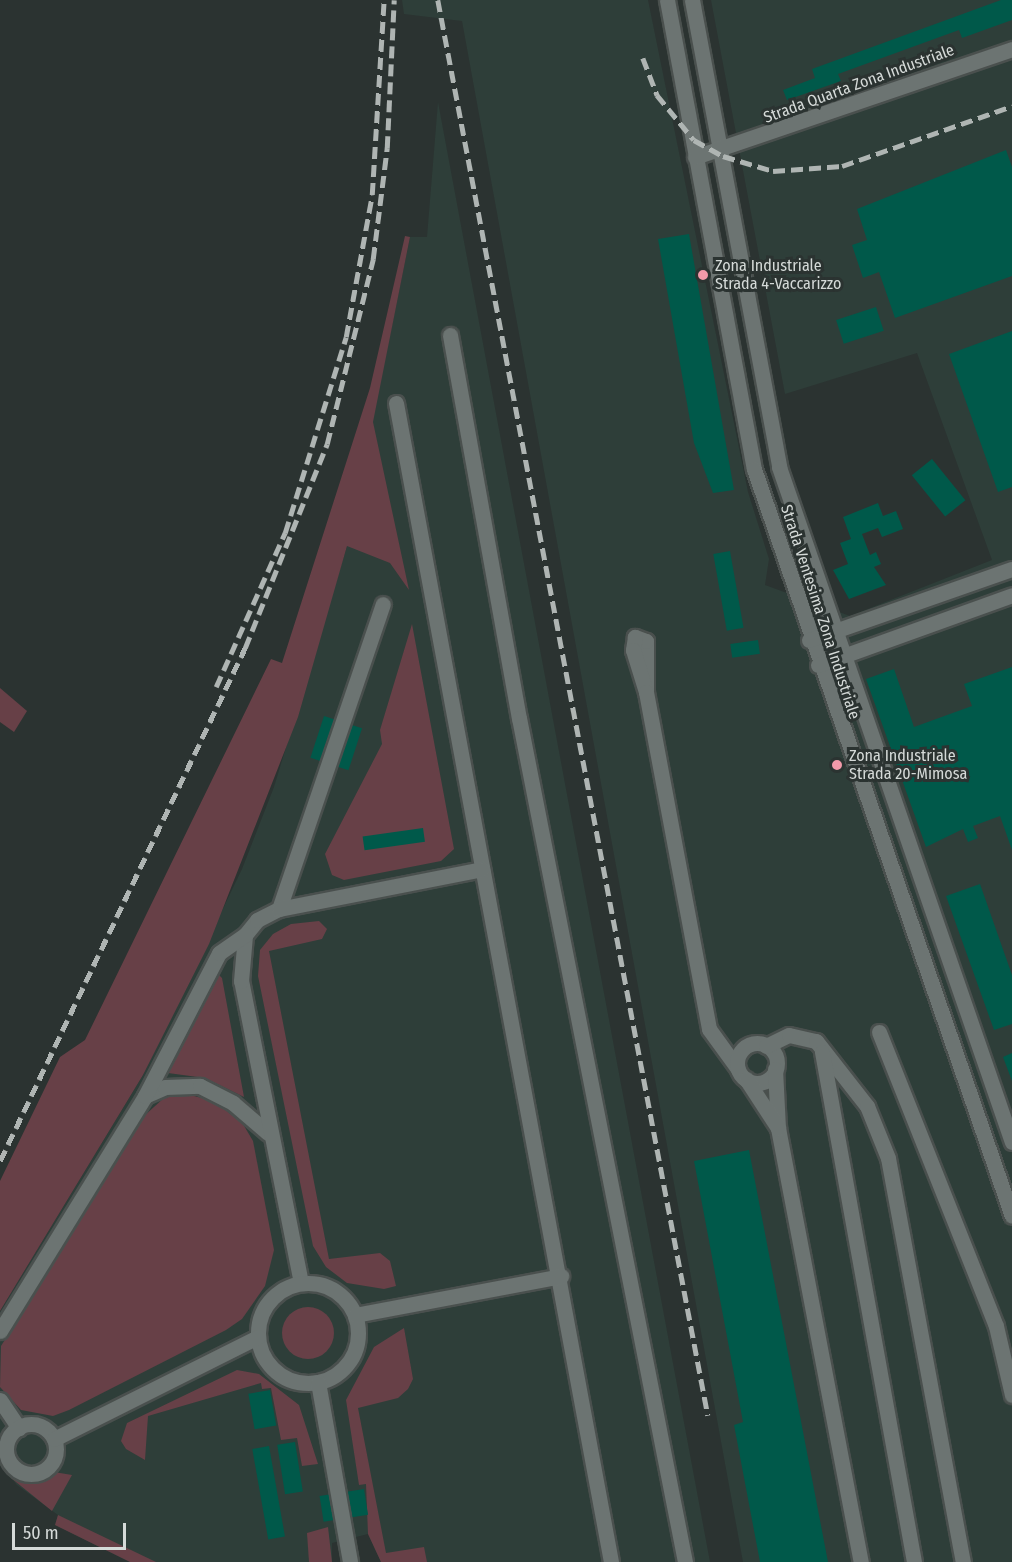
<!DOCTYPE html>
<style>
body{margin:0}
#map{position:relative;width:1012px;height:1562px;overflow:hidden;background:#2b3331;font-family:"Fira Sans Condensed",sans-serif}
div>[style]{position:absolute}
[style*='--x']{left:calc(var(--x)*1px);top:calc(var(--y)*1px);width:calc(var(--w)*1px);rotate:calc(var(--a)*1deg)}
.built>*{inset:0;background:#2e3e39}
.green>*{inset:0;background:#674047}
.round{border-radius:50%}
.building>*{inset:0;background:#00594a;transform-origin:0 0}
.roads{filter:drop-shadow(2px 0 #4a504e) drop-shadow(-2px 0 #4a504e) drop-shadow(0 2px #4a504e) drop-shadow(0 -2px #4a504e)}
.minor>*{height:15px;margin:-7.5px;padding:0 7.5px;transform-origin:7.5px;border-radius:7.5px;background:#6c7472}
.minor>.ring{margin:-7.5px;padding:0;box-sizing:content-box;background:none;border:15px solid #6c7472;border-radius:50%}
.rail>*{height:4.5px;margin-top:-2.25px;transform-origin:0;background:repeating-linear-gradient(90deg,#afb5b3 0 12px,transparent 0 18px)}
.dots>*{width:16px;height:16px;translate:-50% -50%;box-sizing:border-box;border:3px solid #2b3331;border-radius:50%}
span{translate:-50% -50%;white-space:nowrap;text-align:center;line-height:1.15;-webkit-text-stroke:6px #2b3331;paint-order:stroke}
.street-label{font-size:16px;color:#d5dad8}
.poi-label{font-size:16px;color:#d5dad8}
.left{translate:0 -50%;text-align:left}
.scale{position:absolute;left:12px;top:1523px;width:114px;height:27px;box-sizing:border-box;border:3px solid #d5dad8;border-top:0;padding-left:8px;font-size:18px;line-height:21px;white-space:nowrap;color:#d5dad8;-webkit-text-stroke:4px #2b3331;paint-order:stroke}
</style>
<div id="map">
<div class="built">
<i style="clip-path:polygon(402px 0,648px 0,748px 492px,769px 559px,765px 585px,850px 616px,992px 560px,917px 353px,785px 394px,711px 0,1012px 0,1012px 1562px,743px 1562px,462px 21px,404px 14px)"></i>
<i style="clip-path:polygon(438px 102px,710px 1562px,381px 1562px,368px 1534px,332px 1543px,332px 1562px,130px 1562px,55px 1525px,58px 1515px,17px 1485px,0 1465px,0 1311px,143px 1075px,242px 869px,274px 787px,347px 546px,410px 237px,427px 237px)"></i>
</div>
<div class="green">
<i style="clip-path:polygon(405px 236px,410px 237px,373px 422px,409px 590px,390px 563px,347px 546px,298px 717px,209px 944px,143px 1075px,0 1311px,0 1181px,60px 1057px,85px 1040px,271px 659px,282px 663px,370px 388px)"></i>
<i style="clip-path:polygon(412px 624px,454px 849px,441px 861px,344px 880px,332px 875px,325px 854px,382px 744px,380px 730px)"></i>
<i style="clip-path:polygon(0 688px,27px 711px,14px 732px,0 722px)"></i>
<i style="clip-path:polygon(319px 921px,327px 929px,322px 939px,269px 951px,329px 1259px,380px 1253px,390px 1261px,396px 1286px,384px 1289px,347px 1283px,326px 1267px,313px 1246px,258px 976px,260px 950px,273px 934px,291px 924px)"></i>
<i style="clip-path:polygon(219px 975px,222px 978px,244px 1097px,205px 1078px,168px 1073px)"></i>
<i style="clip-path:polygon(182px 1093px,214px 1101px,243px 1124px,253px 1141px,274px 1250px,265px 1286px,242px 1319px,226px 1330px,69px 1410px,53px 1416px,21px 1410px,0 1387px,1px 1346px,144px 1116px,165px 1097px)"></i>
<i class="round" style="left:282px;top:1307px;width:52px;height:52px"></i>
<i style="clip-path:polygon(404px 1328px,413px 1379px,408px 1389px,398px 1398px,358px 1408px,386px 1553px,424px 1547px,427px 1562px,381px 1562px,368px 1534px,366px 1484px,359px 1485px,346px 1400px,374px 1347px)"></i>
<i style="clip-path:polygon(237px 1370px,259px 1374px,299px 1405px,318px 1464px,302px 1466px,297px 1438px,281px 1440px,271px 1388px,262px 1389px,261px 1383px,148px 1416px,145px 1460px,126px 1449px,121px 1441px,127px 1423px)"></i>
<i style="clip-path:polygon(54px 1472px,72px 1475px,52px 1511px,11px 1478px,39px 1483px)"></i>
<i style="clip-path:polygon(58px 1515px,156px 1562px,130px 1562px,55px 1525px)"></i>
<i style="clip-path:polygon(328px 1527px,332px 1562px,309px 1562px,307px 1533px)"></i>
</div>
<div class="building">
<i style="clip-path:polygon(1001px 0,1012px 0,1012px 20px,962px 38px,959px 30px,838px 74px,841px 81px,787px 100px,783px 90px,815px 78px,812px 69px)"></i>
<i style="clip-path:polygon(1006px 150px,1012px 167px,1012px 276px,895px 318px,879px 272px,863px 278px,852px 245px,867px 240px,857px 209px)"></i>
<i style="clip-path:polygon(689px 234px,734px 490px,713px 493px,694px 443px,658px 239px)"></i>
<i style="left:876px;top:307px;width:25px;height:42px;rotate:72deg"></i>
<i style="clip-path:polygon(1012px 331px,1012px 487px,998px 492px,949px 354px)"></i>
<i style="left:932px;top:459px;width:53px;height:26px;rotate:51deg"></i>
<i style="clip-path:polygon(878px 503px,883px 516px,896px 511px,903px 529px,882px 537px,878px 528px,862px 534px,870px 555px,876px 552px,881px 564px,874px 567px,886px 585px,849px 599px,833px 570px,848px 564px,840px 543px,851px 539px,843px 517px)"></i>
<i style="left:730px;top:551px;width:78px;height:17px;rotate:80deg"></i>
<i style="left:758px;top:640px;width:14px;height:28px;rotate:82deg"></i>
<i style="clip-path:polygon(1012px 667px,1012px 850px,1000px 816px,973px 826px,978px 838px,968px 842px,963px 829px,926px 847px,866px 679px,894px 669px,914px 727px,972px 706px,964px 684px)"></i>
<i style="left:324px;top:716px;width:40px;height:44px;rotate:18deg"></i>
<i style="left:423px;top:828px;width:14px;height:61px;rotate:82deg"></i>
<i style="clip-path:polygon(980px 884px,1012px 975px,1012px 1024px,994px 1030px,946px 896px)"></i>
<i style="clip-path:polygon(1012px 1053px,1012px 1081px,1003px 1057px)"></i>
<i style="clip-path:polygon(749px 1150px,828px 1562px,760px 1562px,734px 1425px,743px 1422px,694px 1161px)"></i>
<i style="left:270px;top:1390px;width:36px;height:22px;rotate:80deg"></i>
<i style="left:295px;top:1442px;width:50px;height:18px;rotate:81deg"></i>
<i style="left:269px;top:1446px;width:92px;height:17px;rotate:80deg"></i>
<i style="left:364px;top:1489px;width:26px;height:45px;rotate:81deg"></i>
</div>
<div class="roads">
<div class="minor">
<i style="--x:667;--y:0;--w:477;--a:79.5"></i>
<i style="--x:754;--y:469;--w:790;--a:70.95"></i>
<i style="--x:692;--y:0;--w:475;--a:79.4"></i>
<i style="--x:779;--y:467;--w:714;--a:70.96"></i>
<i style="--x:695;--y:157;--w:335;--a:-18.8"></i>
<i style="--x:450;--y:335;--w:389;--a:79.8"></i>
<i style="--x:519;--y:718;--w:860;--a:78.87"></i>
<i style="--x:396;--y:403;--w:1179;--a:79.49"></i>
<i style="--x:809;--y:640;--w:215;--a:-19.3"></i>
<i style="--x:818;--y:665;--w:206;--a:-19.8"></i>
<i style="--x:646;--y:692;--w:51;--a:-90"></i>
<i style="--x:646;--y:641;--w:12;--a:-160"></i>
<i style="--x:635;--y:637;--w:13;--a:99"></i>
<i style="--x:633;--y:650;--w:44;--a:72.8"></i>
<i style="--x:646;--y:692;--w:343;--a:79.4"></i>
<i style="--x:709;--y:1029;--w:49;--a:54.1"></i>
<i style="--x:279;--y:909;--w:322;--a:-71.2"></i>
<i style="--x:879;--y:1032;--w:316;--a:68.3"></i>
<i style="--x:996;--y:1326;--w:71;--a:76.9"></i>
<i class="ring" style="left:737px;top:1043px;width:25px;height:25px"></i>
<i style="--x:766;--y:1046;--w:25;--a:-26"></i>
<i style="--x:789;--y:1035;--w:28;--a:13"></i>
<i style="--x:816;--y:1041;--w:83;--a:51.9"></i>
<i style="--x:867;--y:1106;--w:56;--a:68"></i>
<i style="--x:888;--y:1158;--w:411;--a:79.5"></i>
<i style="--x:822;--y:1052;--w:518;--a:79.77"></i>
<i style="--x:775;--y:1069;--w:59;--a:87.1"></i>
<i style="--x:778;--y:1128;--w:442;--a:79.2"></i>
<i style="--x:746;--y:1079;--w:59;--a:56.9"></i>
<i style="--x:145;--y:1096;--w:22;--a:-24"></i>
<i style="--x:165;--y:1087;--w:35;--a:-2"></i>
<i style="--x:200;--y:1086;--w:37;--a:27"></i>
<i style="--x:233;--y:1103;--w:46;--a:40.6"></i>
<i style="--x:301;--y:1283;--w:308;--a:-101.2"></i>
<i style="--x:241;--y:981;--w:46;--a:-85"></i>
<i style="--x:245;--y:935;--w:19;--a:-51"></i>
<i style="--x:257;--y:920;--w:25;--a:-27"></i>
<i style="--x:279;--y:909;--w:207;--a:-11.1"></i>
<i class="ring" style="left:258px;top:1283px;width:85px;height:85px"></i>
<i style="--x:355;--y:1315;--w:210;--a:-10.7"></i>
<i style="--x:0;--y:1331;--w:276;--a:-58.3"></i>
<i style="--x:145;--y:1096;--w:161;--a:-62.6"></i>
<i style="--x:219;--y:953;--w:32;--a:-35"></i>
<i style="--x:318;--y:1382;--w:183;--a:79.9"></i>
<i style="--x:0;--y:1400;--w:34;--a:56"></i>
<i class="ring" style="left:6px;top:1424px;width:35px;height:35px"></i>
<i style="--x:54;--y:1439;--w:228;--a:-26.6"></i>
</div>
</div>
<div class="rail">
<i style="--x:438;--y:0;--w:1441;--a:79.2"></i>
<i style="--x:643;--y:58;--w:40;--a:69"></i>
<i style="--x:657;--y:95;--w:58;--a:50.6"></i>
<i style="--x:694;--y:140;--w:33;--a:29"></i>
<i style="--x:723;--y:156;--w:52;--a:16.7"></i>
<i style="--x:773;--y:171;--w:69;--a:-4.1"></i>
<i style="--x:842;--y:166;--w:180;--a:-19.4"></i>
<i style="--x:216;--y:687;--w:169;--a:-65.9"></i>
<i style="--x:285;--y:533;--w:205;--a:-72.7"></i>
<i style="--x:346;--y:337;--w:144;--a:-79.6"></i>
<i style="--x:372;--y:195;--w:195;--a:-86.5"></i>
<i style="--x:0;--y:1161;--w:569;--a:-64.47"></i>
<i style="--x:245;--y:648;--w:220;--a:-68.1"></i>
<i style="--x:327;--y:444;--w:191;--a:-76"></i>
<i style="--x:373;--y:259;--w:112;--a:-82.8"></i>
<i style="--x:387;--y:148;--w:148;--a:-87.3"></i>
</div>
<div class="dots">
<i style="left:703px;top:275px;background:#f39aaa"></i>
<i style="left:837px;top:765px;background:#f39aaa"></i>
</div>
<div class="street-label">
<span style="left:859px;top:84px;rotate:-20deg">Strada Quarta Zona Industriale</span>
<span style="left:820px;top:612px;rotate:72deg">Strada Ventesima Zona Industriale</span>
</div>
<div class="poi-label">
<span class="left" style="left:715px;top:275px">Zona Industriale<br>Strada 4-Vaccarizzo</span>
<span class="left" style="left:849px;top:765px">Zona Industriale<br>Strada 20-Mimosa</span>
</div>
<div class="scale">50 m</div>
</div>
